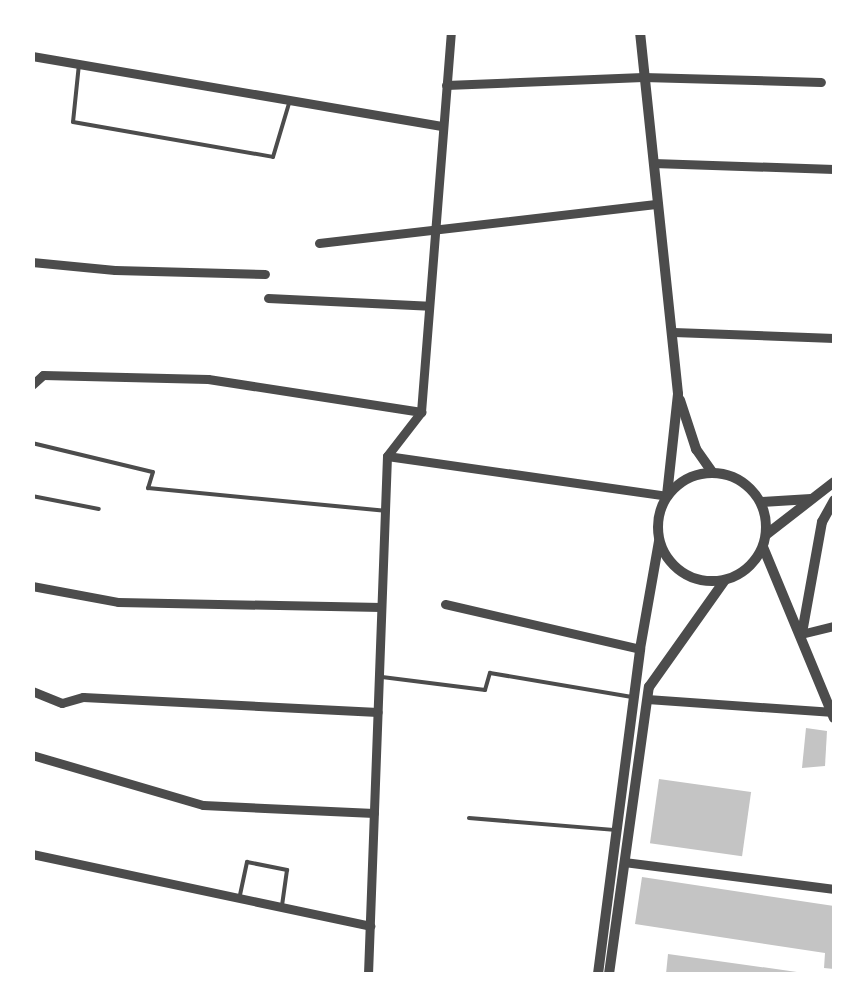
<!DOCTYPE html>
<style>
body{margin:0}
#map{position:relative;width:867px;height:1007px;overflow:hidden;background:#fff;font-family:"IBM Plex Serif",serif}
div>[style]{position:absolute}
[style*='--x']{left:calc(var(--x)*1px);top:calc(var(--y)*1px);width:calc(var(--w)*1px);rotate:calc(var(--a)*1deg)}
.building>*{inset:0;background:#c4c4c4;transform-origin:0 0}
.service>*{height:4px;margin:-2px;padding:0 2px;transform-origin:2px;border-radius:2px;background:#4c4c4c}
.minor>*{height:9px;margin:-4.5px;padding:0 4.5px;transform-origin:4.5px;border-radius:4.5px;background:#4c4c4c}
.tertiary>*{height:10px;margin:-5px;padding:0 5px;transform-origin:5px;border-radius:5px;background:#4c4c4c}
.tertiary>.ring{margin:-5px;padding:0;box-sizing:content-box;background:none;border:10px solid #4c4c4c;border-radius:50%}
span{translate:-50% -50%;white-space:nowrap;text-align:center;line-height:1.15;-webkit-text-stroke:9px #fff;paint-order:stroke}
.frame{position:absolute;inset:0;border:35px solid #fff;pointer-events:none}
</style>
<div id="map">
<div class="building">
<i style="clip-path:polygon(806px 728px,827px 731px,825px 766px,802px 768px)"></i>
<i style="left:659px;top:779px;width:93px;height:65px;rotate:8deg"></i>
<i style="clip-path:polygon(642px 877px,834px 906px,834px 969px,824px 968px,825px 953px,635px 924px)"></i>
<i style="clip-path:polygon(668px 954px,797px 972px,797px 974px,666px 974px)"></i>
</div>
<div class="service">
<i style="--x:79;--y:64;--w:58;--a:95.9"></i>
<i style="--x:73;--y:122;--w:203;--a:9.9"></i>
<i style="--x:273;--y:157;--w:59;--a:-73.4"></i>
<i style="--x:32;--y:443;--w:124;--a:13.5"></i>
<i style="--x:153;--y:472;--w:17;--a:107"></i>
<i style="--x:148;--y:488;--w:238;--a:5.5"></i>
<i style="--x:32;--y:496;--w:68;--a:11"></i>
<i style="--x:382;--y:677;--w:104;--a:7.2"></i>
<i style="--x:485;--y:690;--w:18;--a:-74"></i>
<i style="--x:490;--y:673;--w:144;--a:9.6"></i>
<i style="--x:469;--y:818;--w:145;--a:4.7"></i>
<i style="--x:240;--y:895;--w:34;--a:-78"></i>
<i style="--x:247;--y:862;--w:41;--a:11.3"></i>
<i style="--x:287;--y:870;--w:36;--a:98"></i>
</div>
<div class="minor">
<i style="--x:32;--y:56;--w:417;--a:9.7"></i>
<i style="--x:446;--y:85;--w:197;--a:-2.3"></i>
<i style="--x:643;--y:77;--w:178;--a:1.6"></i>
<i style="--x:653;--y:163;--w:181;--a:1.9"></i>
<i style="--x:319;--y:243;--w:341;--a:-6.6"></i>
<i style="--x:32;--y:262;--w:83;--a:5.5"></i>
<i style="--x:115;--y:270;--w:150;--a:1.5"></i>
<i style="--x:268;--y:298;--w:161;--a:2.8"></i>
<i style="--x:673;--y:332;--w:161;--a:2.1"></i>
<i style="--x:32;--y:385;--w:15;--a:-42"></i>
<i style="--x:43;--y:375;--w:165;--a:1.4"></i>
<i style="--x:208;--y:379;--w:216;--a:8.8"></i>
<i style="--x:387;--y:456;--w:56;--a:-52.3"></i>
<i style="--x:421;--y:412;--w:381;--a:-85.5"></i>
<i style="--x:387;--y:456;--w:283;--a:8.1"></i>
<i style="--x:32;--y:586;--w:87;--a:10.5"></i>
<i style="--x:118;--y:602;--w:263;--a:1.1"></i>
<i style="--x:445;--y:604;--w:200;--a:13"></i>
<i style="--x:801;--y:634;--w:34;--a:-14"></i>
<i style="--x:32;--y:691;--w:32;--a:22"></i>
<i style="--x:62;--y:703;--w:22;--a:-16"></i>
<i style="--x:83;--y:697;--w:295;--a:2.9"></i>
<i style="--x:647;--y:699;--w:187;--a:4"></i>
<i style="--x:32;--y:755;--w:178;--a:16.3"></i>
<i style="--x:203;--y:805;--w:171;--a:2.7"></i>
<i style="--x:32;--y:854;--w:346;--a:12"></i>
<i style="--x:624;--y:862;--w:212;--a:7.3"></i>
<i style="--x:368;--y:974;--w:518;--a:-87.9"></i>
</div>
<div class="tertiary">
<i style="--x:640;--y:32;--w:364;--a:84"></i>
<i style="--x:678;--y:394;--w:103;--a:96.2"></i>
<i style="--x:680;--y:400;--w:52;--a:71.9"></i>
<i style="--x:696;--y:449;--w:28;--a:55"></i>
<i class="ring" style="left:658px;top:473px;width:98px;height:98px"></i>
<i style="--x:761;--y:502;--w:50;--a:-3.4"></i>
<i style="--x:767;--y:534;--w:85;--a:-37.8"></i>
<i style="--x:763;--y:547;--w:185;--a:67.5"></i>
<i style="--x:802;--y:633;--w:113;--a:-79.8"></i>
<i style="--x:822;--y:522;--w:25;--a:-61"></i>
<i style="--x:598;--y:974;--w:328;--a:-82.6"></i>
<i style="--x:640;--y:649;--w:110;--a:-80"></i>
<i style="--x:609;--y:974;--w:290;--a:-82.1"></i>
<i style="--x:649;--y:687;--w:131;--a:-54.6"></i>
</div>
<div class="frame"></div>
</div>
